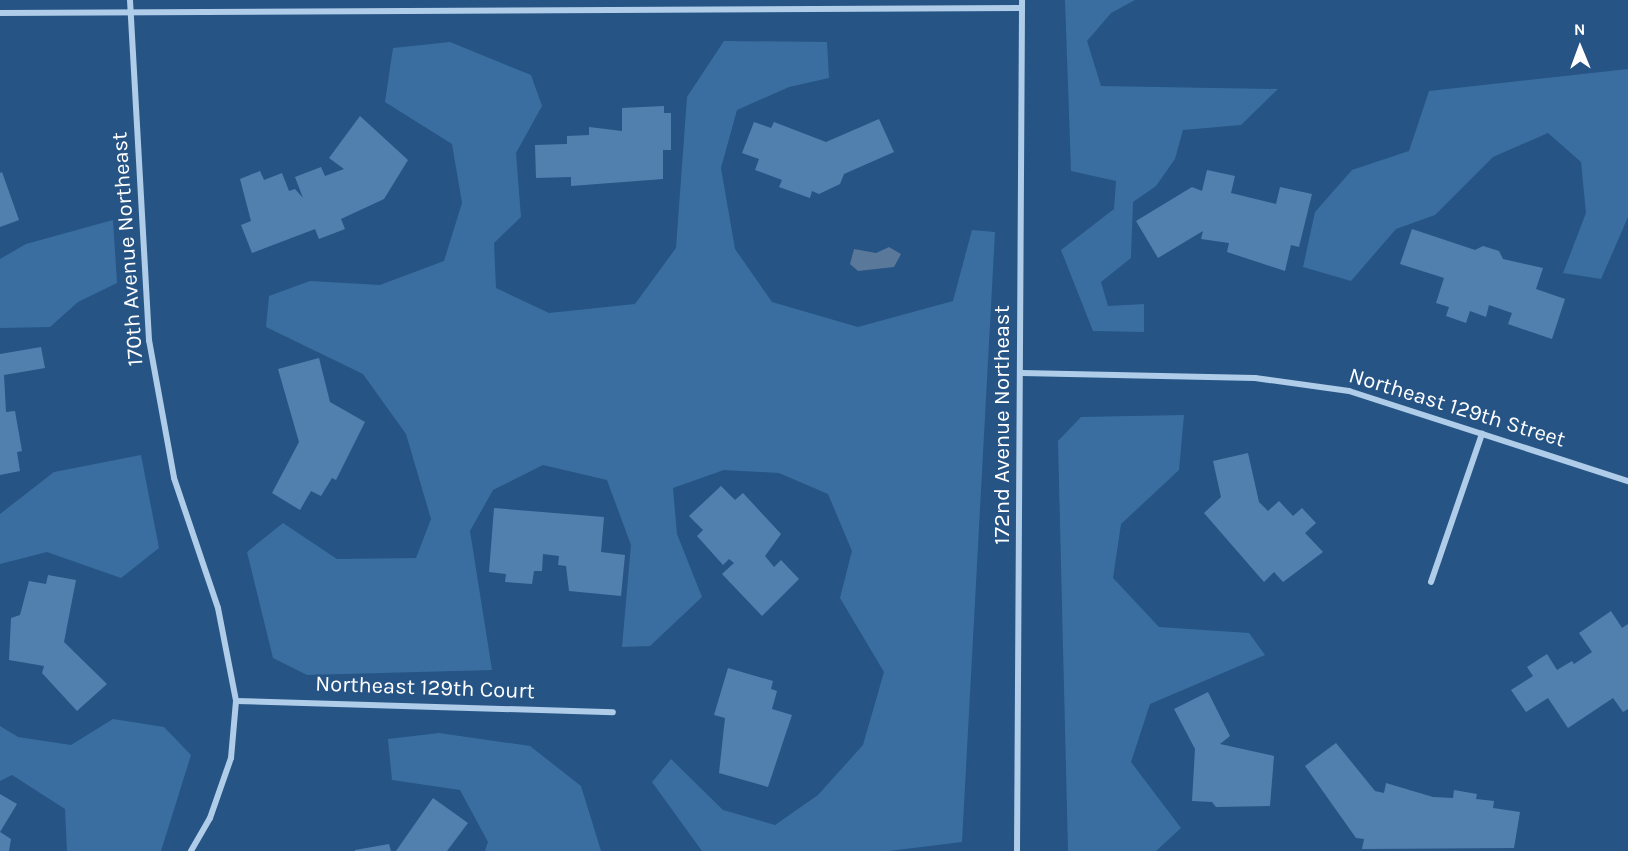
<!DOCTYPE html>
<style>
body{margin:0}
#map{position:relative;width:1628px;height:851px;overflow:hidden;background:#265485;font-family:Karla,sans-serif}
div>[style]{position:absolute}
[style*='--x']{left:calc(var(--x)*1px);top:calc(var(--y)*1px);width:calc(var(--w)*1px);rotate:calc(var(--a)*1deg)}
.green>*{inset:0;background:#3a6ea1}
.water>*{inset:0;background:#59789a}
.building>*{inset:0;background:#5280ae}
.minor>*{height:6px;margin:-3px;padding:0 3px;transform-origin:3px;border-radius:3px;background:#afcce8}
span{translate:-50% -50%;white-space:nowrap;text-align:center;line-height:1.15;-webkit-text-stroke:4.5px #265485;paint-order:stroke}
.street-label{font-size:22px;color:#fff}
.north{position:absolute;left:1550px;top:18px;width:60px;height:60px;-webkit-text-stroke:4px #265485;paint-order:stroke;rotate:359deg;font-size:16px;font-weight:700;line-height:24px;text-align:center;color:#fff}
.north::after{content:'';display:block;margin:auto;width:21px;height:27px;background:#fff;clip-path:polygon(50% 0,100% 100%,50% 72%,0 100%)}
</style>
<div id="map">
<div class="green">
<i style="clip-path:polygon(1065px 0,1135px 0,1111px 13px,1087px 41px,1101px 86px,1278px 89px,1241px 125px,1183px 130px,1175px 159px,1156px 186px,1133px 202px,1131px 258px,1101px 282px,1108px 306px,1144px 304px,1144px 332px,1093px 331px,1061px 250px,1114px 209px,1116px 181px,1071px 171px)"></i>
<i style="clip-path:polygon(724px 41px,827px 42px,829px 78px,789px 87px,737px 110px,721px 168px,735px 249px,772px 302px,858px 327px,953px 301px,972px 230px,995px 232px,962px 842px,889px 851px,702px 851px,652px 782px,671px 759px,723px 810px,775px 825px,818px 795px,863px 745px,884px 672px,840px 598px,852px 551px,828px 494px,779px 473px,724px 470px,673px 488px,677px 534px,702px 597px,650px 646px,622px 647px,631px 545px,607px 480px,543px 465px,493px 490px,470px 531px,492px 670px,307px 675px,273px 658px,247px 552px,283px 523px,337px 559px,416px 558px,431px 519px,406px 434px,363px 374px,266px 327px,269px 296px,310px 281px,380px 285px,444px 261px,462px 203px,452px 144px,385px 102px,393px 48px,450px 42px,531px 75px,542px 106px,516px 153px,521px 217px,494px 243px,496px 288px,549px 313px,635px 304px,676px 248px,687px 97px)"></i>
<i style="clip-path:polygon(1628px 69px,1628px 217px,1601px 279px,1563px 273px,1586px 213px,1581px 162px,1548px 133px,1493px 157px,1435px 215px,1396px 229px,1351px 281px,1303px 267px,1315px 212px,1352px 170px,1409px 151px,1429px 91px)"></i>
<i style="clip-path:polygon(113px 220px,117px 283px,78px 302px,50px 327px,0 328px,0 259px,26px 244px)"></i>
<i style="clip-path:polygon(1184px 415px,1179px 470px,1121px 524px,1113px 578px,1159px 627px,1249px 633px,1265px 655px,1150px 704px,1131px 762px,1181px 828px,1156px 851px,1068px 851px,1058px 441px,1081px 417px)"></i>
<i style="clip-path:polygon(141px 455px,159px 548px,121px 578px,47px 552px,0 564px,0 514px,54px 472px)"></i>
<i style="clip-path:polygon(113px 719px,164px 727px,191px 755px,161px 851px,67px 851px,65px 809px,12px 775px,0 781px,0 726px,18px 737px,71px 745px)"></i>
<i style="clip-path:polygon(439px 733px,530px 746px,581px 786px,601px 851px,485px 851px,488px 842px,460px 790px,392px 780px,388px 739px)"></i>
</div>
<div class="water">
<i style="clip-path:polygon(889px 247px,901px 254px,894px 267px,858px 271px,850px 264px,854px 249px,876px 253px)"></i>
</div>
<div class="building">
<i style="clip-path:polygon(664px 106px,664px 113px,671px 113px,671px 150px,663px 150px,663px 179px,571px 186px,571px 177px,536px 178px,535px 145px,567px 144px,567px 136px,589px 135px,589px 127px,622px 131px,622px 108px)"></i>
<i style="clip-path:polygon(360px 116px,408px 160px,384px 199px,341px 219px,345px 229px,319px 239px,315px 229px,252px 253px,241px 225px,251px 221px,240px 179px,260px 171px,264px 180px,282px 173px,289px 191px,295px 189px,303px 198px,295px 177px,321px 167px,325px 176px,344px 169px,329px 158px)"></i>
<i style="clip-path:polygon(879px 119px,894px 152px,844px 174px,840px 184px,819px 194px,812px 191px,810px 198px,779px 187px,782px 180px,755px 170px,759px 159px,742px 153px,754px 122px,771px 128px,774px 122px,826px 142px)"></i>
<i style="clip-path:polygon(1207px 170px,1235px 176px,1231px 193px,1276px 204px,1280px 187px,1312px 194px,1299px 247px,1291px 245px,1285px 271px,1227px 252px,1229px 243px,1201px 239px,1203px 231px,1158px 258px,1136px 221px,1192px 187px,1202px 191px)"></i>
<i style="clip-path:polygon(2px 172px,19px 220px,0 227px,0 173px)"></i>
<i style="clip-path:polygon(1412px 229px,1475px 250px,1483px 246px,1499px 251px,1503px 259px,1543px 268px,1536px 289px,1565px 299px,1552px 339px,1508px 324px,1512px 313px,1489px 305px,1486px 317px,1470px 311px,1466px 323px,1446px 316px,1449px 307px,1436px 303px,1444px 278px,1400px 264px)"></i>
<i style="clip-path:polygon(41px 347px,45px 368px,4px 375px,6px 412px,15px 411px,22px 451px,17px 452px,20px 471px,0 475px,0 354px)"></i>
<i style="clip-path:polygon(319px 358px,330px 402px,365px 422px,336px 480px,332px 478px,321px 496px,311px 491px,300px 510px,272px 493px,299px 442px,278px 369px)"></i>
<i style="clip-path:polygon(1248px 453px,1259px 502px,1268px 511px,1279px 501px,1293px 516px,1302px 508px,1316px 523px,1305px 533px,1323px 552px,1283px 582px,1274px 572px,1264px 582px,1204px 513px,1221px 497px,1213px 461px)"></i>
<i style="clip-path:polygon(721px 486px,735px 500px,743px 493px,781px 534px,765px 556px,774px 567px,781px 560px,799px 579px,762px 616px,722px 574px,734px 563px,729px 559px,723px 565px,697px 536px,703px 530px,689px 516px)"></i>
<i style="clip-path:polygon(494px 508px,604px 517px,601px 552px,625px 555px,621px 596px,569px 591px,566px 566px,558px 565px,559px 556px,543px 554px,542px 571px,534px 571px,532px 584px,505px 582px,506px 574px,489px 572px)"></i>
<i style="clip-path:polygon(48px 575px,76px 580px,64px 642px,107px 684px,77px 711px,42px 673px,44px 666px,9px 660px,11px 618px,20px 615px,29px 581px,46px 584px)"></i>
<i style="clip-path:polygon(1611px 611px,1622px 628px,1628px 624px,1628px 709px,1623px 712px,1613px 698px,1568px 728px,1548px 698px,1526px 712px,1511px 690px,1533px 676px,1527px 667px,1547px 654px,1557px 670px,1572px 661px,1574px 664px,1592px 652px,1579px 633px)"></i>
<i style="clip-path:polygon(728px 668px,773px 681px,771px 689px,777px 691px,772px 709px,792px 715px,768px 787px,719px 773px,725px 718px,714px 715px)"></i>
<i style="clip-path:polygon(1208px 692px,1230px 736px,1220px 744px,1274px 756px,1270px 806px,1216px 807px,1212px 802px,1192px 801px,1195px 749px,1174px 709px)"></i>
<i style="clip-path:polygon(1336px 743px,1375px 791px,1384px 793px,1386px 783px,1433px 797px,1453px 798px,1454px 790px,1477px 794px,1476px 799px,1494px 801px,1493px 808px,1520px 812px,1514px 848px,1362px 849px,1364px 839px,1356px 838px,1305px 766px)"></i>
<i style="clip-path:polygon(0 794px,17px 804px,0 832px,11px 839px,9px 851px,0 851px)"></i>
<i style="clip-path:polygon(433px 798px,468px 823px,447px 851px,396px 851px)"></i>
<i style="clip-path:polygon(389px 844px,391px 851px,355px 851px,355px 850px)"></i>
</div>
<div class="minor">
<i style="--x:130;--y:0;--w:341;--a:86.8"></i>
<i style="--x:149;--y:340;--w:140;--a:79.7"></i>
<i style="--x:174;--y:478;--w:137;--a:71.3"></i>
<i style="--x:218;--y:608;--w:95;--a:79"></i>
<i style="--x:236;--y:701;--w:57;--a:95"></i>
<i style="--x:231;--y:758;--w:64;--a:109.3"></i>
<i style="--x:210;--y:818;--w:38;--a:120"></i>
<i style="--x:0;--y:13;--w:1022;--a:-0.28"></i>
<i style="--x:1022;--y:373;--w:233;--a:1.2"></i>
<i style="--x:1255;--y:378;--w:95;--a:7.9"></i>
<i style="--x:1349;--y:391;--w:293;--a:17.9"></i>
<i style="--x:1431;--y:582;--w:157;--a:-71"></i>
<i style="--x:236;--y:701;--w:377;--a:1.7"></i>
<i style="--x:1017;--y:851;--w:851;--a:-89.66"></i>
</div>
<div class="street-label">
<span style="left:128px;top:249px;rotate:-94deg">170th Avenue Northeast</span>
<span style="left:1457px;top:408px;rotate:17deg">Northeast 129th Street</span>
<span style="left:1003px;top:425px;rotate:-90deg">172nd Avenue Northeast</span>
<span style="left:425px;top:688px;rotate:2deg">Northeast 129th Court</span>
</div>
<div class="north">N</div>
</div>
